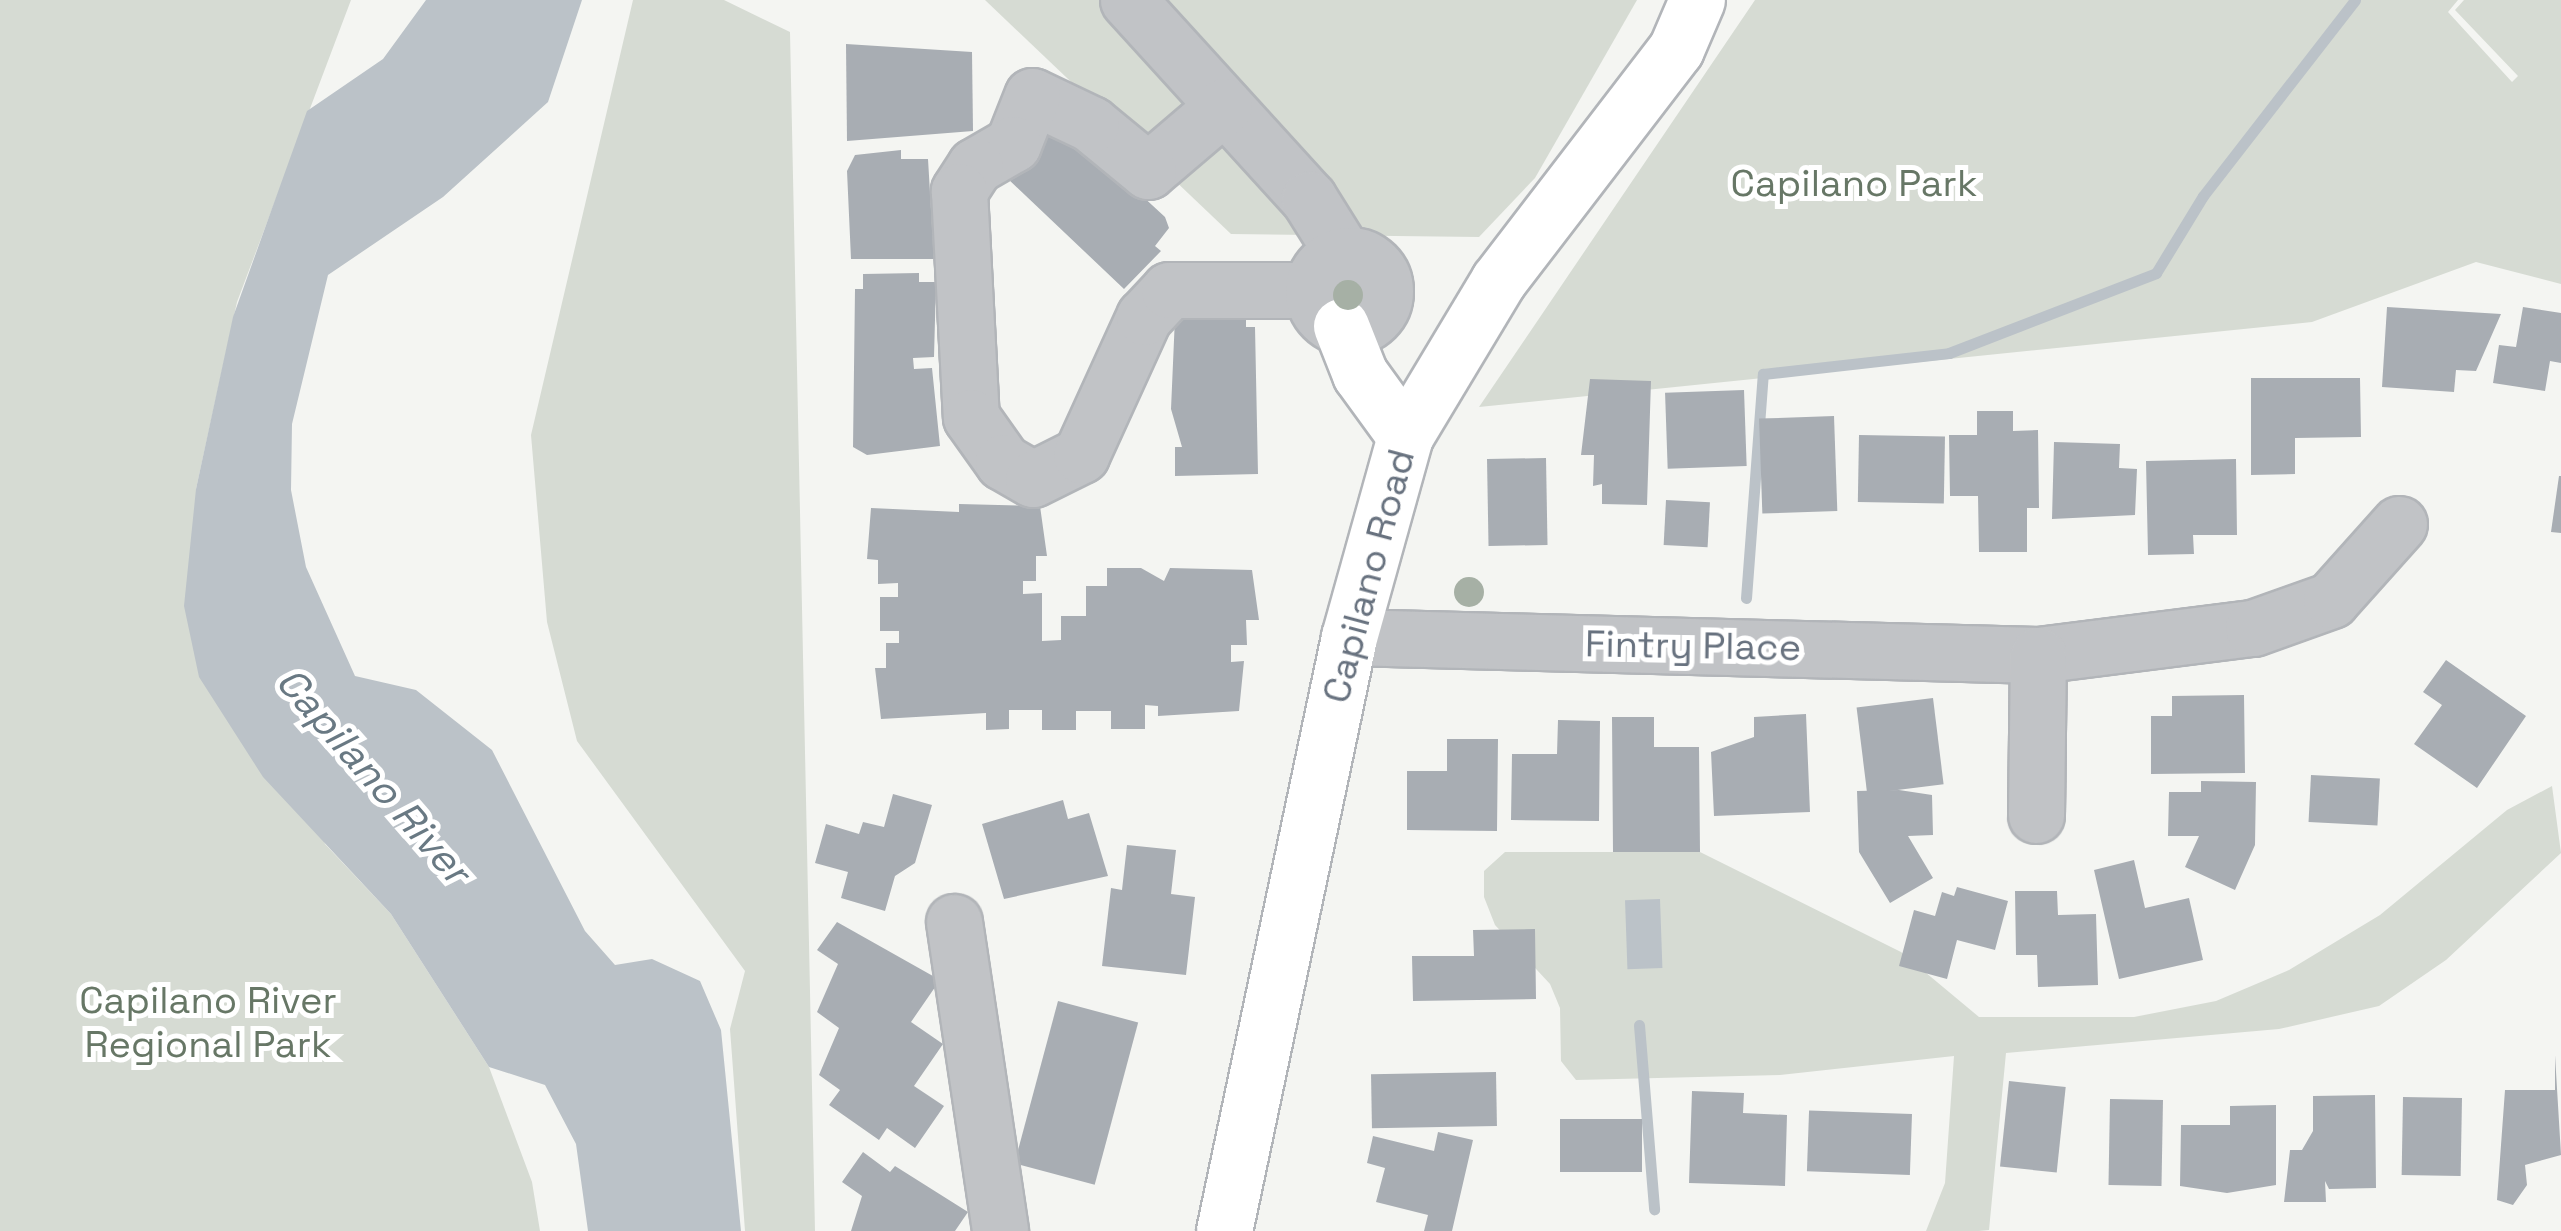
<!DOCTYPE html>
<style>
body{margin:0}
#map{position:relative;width:2561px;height:1231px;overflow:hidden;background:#f4f5f2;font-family:"Space Grotesk",sans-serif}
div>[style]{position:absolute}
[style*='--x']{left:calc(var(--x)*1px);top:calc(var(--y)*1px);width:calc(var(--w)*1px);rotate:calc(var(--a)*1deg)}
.green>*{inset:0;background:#d6dbd3}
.water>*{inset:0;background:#bbc2c8;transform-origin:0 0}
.stream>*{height:11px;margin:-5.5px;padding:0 5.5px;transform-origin:5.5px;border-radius:5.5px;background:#bbc2c8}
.building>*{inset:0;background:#a8adb3;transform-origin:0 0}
.roads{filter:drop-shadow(2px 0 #b2b5b9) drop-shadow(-2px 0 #b2b5b9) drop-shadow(0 2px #b2b5b9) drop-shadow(0 -2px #b2b5b9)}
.minor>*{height:55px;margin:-27.5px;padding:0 27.5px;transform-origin:27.5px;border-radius:27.5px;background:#c1c3c6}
.minor>.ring{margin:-27.5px;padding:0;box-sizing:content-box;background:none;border:55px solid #c1c3c6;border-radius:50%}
.major>*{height:55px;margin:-27.5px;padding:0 27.5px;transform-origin:27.5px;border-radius:27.5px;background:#fff}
.trees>*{width:30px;height:30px;margin:-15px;border-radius:50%;background:#a6b0a5}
span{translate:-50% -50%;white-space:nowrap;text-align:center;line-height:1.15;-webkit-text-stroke:10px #fff;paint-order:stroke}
.park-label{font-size:38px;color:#677766}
.street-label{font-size:38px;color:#68727f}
.water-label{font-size:40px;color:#697983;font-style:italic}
</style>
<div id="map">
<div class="green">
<i style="clip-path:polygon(0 0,351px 0,237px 302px,196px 489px,325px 844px,391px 914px,489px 1067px,532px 1182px,540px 1231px,0 1231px)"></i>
<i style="clip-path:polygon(633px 0,724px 0,790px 32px,815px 1231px,745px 1231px,730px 1029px,745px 971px,577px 741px,547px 622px,531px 435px)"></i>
<i style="clip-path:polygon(985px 0,1637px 0,1535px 178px,1479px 237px,1231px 234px)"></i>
<i style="clip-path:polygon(1755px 0,2458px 0,2448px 12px,2512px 82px,2518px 76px,2455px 10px,2464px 0,2561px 0,2561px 284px,2476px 262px,2312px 322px,1479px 407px)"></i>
<i style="clip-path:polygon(2552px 786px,2561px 853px,2446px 960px,2379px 1006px,2279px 1029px,2006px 1053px,1989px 1230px,1979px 1231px,1926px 1231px,1945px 1183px,1954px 1056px,1780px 1075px,1576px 1080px,1561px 1061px,1560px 1008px,1550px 984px,1495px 925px,1484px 897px,1484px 871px,1505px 852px,1700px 852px,1901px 952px,1979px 1017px,2134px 1017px,2216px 1001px,2289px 970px,2380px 915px,2507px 810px)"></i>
</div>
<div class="water">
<i style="clip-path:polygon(426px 0,582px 0,548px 102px,443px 197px,328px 275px,292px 424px,291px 490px,306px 567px,355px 676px,416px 690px,492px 750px,585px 931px,615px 965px,652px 959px,700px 981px,721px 1030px,741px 1231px,588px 1231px,576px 1144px,545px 1085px,489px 1067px,391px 914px,263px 777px,199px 677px,184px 606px,196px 489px,233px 317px,307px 111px,383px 59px)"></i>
<i style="left:1660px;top:899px;width:69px;height:35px;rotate:88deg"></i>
</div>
<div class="stream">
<i style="--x:1746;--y:598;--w:225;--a:-85.7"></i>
<i style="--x:1763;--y:374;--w:187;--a:-6.4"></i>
<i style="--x:1949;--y:353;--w:222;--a:-21.1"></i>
<i style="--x:2156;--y:273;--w:90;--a:-58.6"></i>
<i style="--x:2203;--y:196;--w:248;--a:-52.2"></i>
<i style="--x:1639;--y:1025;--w:185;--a:85.3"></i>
</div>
<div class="building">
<i style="clip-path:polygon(846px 44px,972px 52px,973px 131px,847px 141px)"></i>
<i style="clip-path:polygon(1056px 115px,1119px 175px,1114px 181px,1126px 181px,1165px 217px,1169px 228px,1155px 246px,1161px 251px,1124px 289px,1006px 177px)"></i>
<i style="clip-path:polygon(901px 150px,901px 159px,928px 159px,934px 259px,851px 259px,847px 171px,855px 155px)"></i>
<i style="clip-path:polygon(919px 273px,919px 282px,936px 282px,934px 357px,913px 358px,914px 369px,932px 368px,940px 446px,867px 455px,853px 447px,855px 289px,863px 289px,863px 274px)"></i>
<i style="clip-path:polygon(2387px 307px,2501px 314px,2476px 371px,2456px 370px,2454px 392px,2382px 387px)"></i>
<i style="clip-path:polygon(2523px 307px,2561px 313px,2561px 363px,2550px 361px,2545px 391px,2493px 383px,2499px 345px,2516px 347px)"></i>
<i style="clip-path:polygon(1246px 312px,1246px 327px,1255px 327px,1258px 474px,1175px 476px,1175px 447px,1182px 447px,1171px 409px,1175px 317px)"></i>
<i style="clip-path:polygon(2251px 378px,2360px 378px,2361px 437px,2295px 438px,2295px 474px,2251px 475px)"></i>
<i style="clip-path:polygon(1590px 379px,1651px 381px,1647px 505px,1602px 504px,1602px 484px,1593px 486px,1594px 455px,1581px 455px)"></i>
<i style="left:1744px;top:390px;width:76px;height:79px;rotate:88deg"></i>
<i style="clip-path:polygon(1977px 411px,2013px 411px,2013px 431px,2038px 430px,2039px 508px,2027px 508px,2027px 552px,1979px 552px,1978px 496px,1950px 496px,1949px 435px,1977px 435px)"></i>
<i style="left:1834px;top:416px;width:95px;height:75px;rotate:88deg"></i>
<i style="left:1859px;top:435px;width:86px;height:67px;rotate:1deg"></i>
<i style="clip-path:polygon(2054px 442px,2120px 444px,2119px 468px,2137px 469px,2135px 515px,2052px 519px)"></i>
<i style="left:1546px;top:458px;width:87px;height:59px;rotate:89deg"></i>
<i style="clip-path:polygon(2236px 459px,2237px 535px,2193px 535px,2194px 554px,2148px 555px,2146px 461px)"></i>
<i style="clip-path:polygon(2559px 476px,2561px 476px,2561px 533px,2551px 532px)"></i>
<i style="left:1666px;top:500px;width:44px;height:45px;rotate:3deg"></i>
<i style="clip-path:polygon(959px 504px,1040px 506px,1047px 556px,1036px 556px,1036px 581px,1023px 581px,1023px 594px,1042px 593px,1042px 641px,1061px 640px,1061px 616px,1086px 616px,1086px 586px,1107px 586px,1107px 568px,1141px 568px,1164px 581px,1170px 568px,1252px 570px,1259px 620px,1246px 620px,1247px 645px,1231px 645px,1231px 662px,1244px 661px,1239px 711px,1158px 716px,1158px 706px,1145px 705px,1145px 729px,1111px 729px,1111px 711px,1076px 711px,1076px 730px,1042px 730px,1042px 710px,1009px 710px,1009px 729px,986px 730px,986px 713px,881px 719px,875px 668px,886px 668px,886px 643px,899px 643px,899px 631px,880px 631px,880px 597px,898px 597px,898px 583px,878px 584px,878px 560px,867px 559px,871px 508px,959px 512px)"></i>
<i style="clip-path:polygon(2446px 660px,2526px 716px,2477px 788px,2414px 744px,2442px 705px,2423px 692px)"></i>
<i style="clip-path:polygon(2244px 695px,2245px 773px,2151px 774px,2151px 716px,2172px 716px,2172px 696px)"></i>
<i style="left:1933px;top:698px;width:87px;height:77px;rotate:83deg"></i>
<i style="clip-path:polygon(1806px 714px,1810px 812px,1714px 816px,1711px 752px,1754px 737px,1754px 717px)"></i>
<i style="clip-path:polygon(1612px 717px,1654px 717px,1654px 747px,1699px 747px,1700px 852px,1613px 852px)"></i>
<i style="clip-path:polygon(1558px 720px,1600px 721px,1599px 821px,1511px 820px,1512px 754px,1557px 754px)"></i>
<i style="clip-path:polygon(1447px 739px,1498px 739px,1497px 831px,1407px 830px,1407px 771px,1447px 771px)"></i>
<i style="left:2311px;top:775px;width:69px;height:47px;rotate:3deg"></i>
<i style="clip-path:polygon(2201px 781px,2256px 782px,2255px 845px,2235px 890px,2185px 867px,2199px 836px,2168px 836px,2169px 792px,2201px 792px)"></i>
<i style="clip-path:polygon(1899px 790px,1932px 795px,1933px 835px,1908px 836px,1933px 878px,1890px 903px,1859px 852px,1857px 791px)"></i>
<i style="clip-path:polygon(893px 794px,932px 805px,915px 863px,895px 876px,885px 911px,841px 898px,848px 872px,815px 863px,826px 824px,859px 834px,863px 822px,884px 827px)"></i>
<i style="clip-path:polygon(1063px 800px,1068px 819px,1089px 813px,1108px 876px,1004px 899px,982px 824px)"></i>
<i style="clip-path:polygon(1127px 845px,1176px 850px,1171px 894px,1195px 897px,1186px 975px,1102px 966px,1111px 888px,1122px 890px)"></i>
<i style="clip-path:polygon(2134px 860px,2145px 908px,2189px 898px,2203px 960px,2119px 979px,2094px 870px)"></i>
<i style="clip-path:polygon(1957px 887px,2008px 901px,1995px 950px,1957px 940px,1947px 979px,1899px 966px,1914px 910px,1935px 916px,1942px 892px,1954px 896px)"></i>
<i style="clip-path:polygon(2015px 891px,2057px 891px,2058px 915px,2096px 914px,2098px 985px,2038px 987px,2037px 955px,2016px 955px)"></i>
<i style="clip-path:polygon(837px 922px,940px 980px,911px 1022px,943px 1044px,914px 1086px,944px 1106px,915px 1148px,887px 1128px,879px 1140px,829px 1105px,840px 1090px,819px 1075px,839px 1028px,817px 1012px,838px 964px,817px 950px)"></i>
<i style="clip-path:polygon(1535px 929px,1536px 999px,1413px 1001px,1412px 956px,1474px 956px,1473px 930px)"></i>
<i style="left:1058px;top:1001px;width:83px;height:168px;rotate:15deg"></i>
<i style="clip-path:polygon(2555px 1055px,2561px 1155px,2525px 1165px,2527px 1185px,2513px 1205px,2497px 1200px,2505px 1090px,2555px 1090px)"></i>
<i style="left:1496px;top:1072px;width:54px;height:125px;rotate:89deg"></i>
<i style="left:2009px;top:1081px;width:57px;height:86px;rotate:6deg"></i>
<i style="clip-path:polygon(1692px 1091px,1744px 1093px,1743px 1113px,1787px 1115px,1785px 1186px,1689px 1183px)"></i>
<i style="clip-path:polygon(2375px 1095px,2376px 1188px,2329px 1189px,2325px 1181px,2326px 1202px,2284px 1202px,2290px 1150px,2302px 1150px,2313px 1131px,2313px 1096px)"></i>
<i style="left:2403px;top:1097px;width:59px;height:78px;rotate:1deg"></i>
<i style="left:2110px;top:1099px;width:53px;height:86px;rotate:1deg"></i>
<i style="clip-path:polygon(2276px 1105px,2276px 1185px,2227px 1193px,2180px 1186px,2181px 1125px,2230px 1125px,2230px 1106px)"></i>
<i style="left:1912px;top:1114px;width:61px;height:103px;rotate:92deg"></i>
<i style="left:1560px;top:1119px;width:82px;height:53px"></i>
<i style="clip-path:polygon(1438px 1132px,1473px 1140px,1452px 1231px,1424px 1231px,1428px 1215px,1376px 1202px,1385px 1168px,1367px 1163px,1373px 1136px,1434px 1151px)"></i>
<i style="clip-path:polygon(863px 1152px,890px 1172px,895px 1166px,968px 1212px,955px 1231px,851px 1231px,862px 1196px,842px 1182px)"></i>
</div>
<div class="roads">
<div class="minor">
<i style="--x:1128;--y:0;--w:269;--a:47.7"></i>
<i style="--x:1309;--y:199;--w:66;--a:58"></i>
<i style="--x:1224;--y:106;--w:100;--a:139.5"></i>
<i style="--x:1148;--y:171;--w:74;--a:-140.5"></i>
<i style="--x:1091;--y:124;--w:65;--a:-154.6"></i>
<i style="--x:1032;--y:96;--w:52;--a:111.6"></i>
<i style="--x:1013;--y:144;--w:44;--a:149.9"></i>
<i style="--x:975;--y:166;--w:30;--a:123"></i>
<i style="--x:959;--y:191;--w:226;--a:87"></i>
<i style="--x:971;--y:417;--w:55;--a:54.6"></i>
<i style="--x:1003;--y:462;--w:34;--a:30"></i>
<i style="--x:1033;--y:479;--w:54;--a:-26.6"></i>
<i style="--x:1081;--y:455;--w:152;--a:-65.5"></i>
<i style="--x:1144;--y:317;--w:37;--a:-47"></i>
<i style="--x:1169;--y:290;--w:143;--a:0"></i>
<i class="ring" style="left:1313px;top:255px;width:17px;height:17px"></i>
<i style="--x:1349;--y:637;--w:689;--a:1.5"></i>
<i style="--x:2038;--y:655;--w:217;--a:-7.2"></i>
<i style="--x:2253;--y:628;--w:83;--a:-19.7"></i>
<i style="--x:2331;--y:600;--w:102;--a:-48.2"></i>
<i style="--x:2036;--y:815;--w:160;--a:-89.3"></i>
<i style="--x:954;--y:922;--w:312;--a:81.5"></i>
</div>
<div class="major">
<i style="--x:1341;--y:326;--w:52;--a:68.4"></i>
<i style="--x:1360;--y:374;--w:77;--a:54"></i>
<i style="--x:1224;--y:1231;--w:607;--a:-78.12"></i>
<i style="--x:1349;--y:637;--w:209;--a:-74.4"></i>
<i style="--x:1405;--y:436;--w:181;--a:-59"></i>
<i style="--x:1498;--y:281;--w:292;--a:-52.5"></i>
<i style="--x:1676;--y:49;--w:53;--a:-66.8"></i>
</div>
</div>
<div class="trees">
<i style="left:1348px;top:295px"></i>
<i style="left:1469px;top:592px"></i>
</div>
<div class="park-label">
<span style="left:1854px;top:184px">Capilano Park</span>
<span style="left:208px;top:1023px">Capilano River<br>Regional Park</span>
</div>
<div class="street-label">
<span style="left:1369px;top:576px;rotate:-75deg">Capilano Road</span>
<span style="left:1693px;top:646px;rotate:1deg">Fintry Place</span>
</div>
<div class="water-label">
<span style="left:373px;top:776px;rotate:49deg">Capilano River</span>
</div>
</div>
